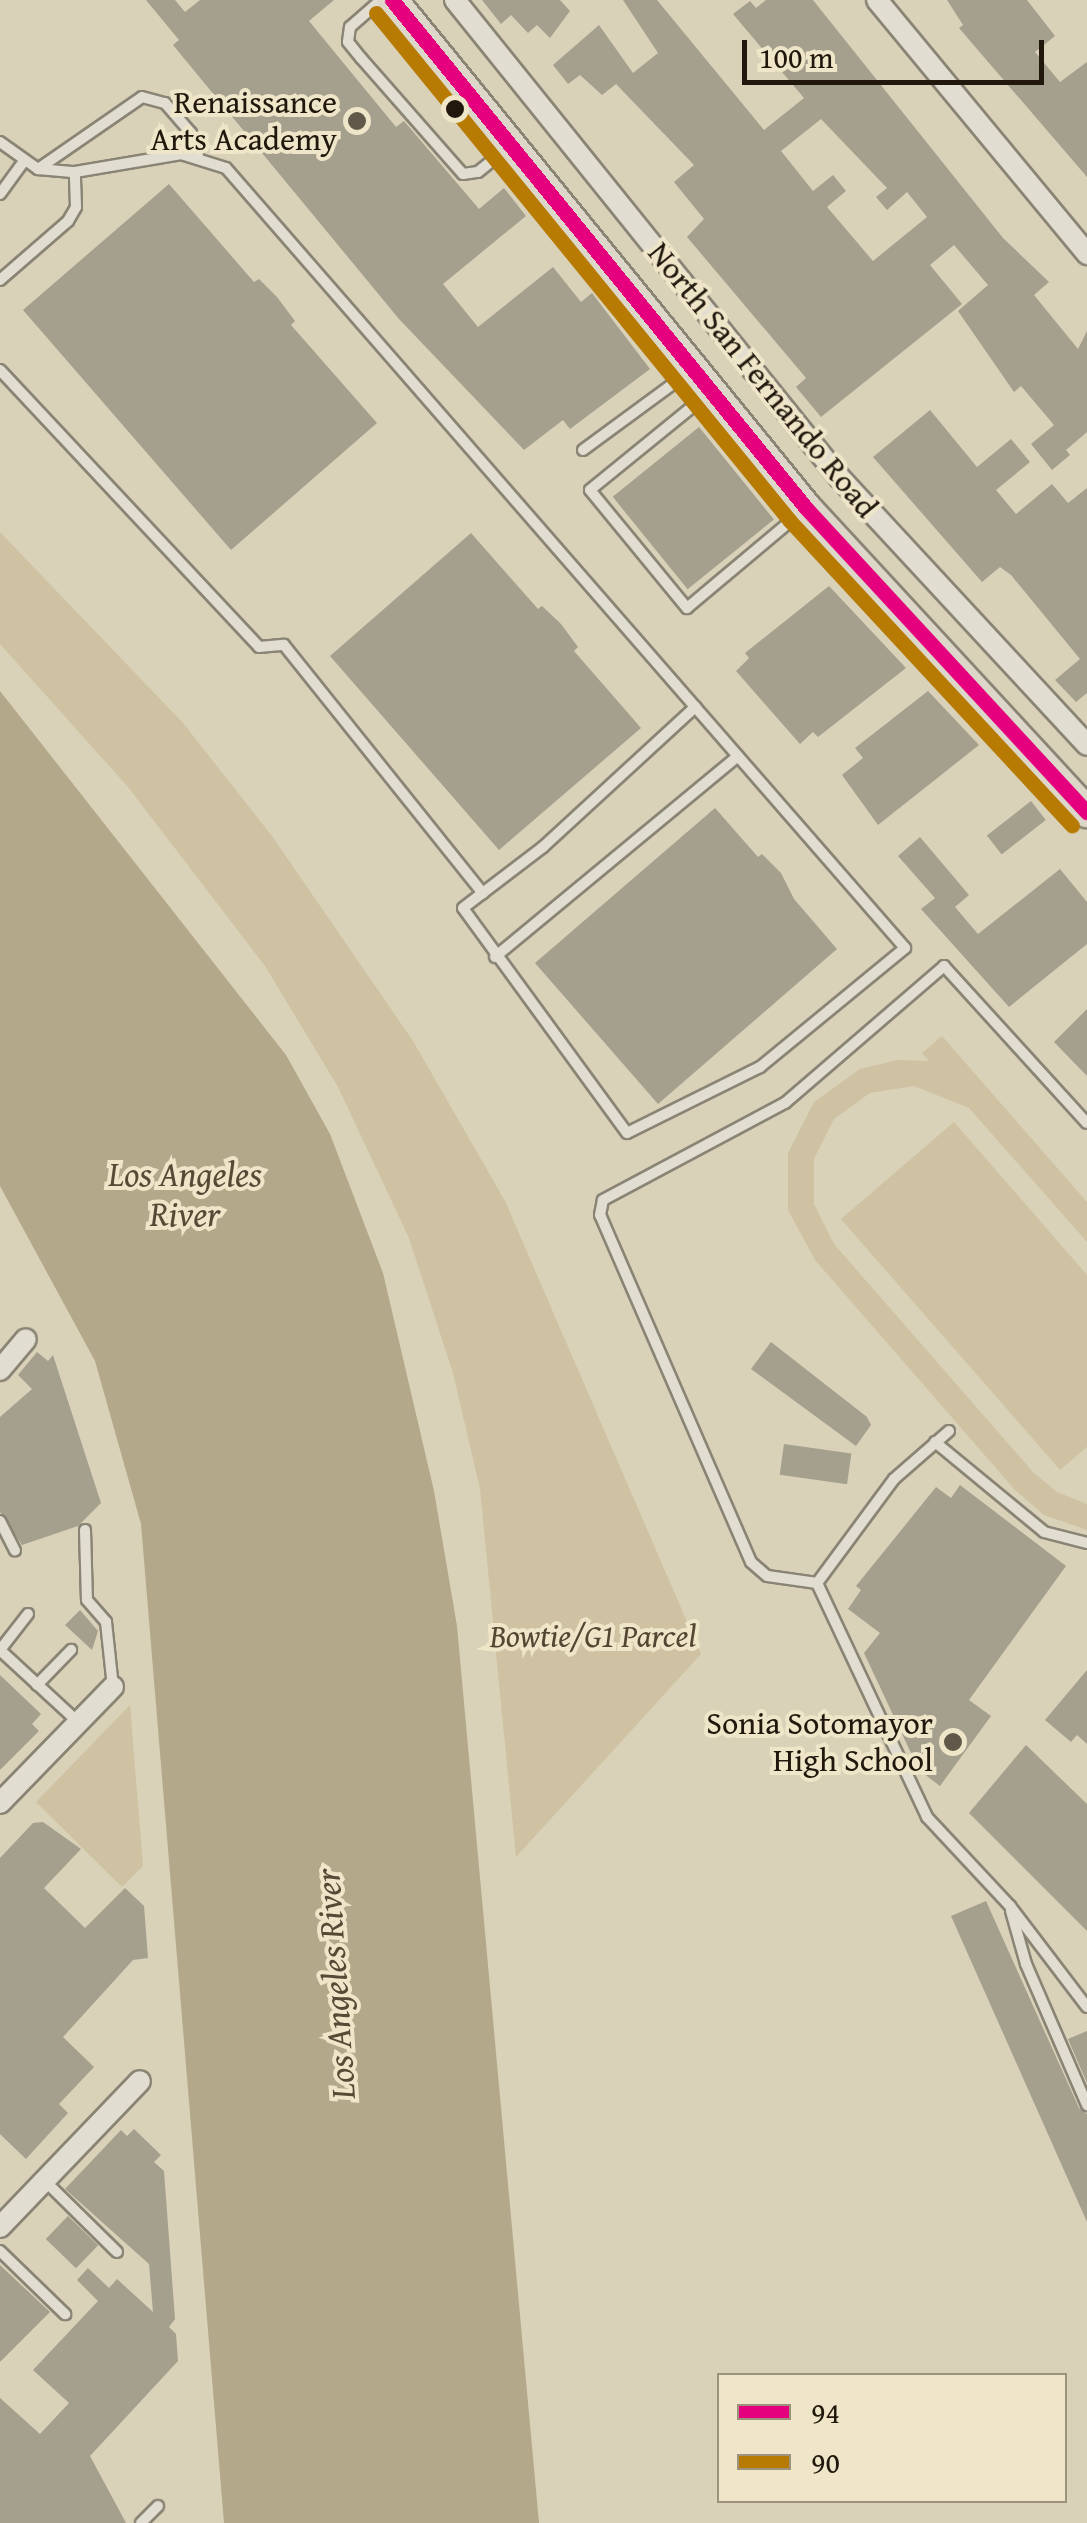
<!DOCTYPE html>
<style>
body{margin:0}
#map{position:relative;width:1087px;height:2523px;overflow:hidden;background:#d9d1b8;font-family:"Gentium Book Plus",serif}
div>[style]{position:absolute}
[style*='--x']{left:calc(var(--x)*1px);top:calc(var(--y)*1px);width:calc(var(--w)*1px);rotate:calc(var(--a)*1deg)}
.green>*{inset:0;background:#cec2a2}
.water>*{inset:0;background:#b3a889}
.building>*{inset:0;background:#a59f8e;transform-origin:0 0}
.roads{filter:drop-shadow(2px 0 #8a8475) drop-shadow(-2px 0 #8a8475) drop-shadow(0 2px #8a8475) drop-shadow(0 -2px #8a8475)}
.service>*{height:10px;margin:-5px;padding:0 5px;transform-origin:5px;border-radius:5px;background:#e1ddd1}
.minor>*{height:20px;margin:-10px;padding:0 10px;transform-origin:10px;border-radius:10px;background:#e1ddd1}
.primary>*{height:30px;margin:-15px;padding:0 15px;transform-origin:15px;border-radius:15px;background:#dcd7c8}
.bus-1>*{height:15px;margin:-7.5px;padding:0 7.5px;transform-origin:7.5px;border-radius:7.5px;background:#e5007d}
.bus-2>*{height:15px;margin:-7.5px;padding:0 7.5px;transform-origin:7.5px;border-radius:7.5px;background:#b77b04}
.dots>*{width:28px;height:28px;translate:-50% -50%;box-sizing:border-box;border:5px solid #efe5c8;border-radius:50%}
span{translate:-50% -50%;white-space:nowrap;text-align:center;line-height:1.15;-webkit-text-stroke:8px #efe5c8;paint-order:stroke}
.poi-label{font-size:32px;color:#22170d}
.right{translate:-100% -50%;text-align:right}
.street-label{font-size:32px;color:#22170d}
.park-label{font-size:32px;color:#534734;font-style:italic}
.water-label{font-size:35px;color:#564a37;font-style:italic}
.legend{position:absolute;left:717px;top:2373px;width:350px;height:130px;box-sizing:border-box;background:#efe5c8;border:2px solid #9d937d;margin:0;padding:12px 18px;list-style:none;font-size:30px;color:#22170d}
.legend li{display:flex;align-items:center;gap:20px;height:50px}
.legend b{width:50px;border:2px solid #9d937d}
.scale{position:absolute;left:742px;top:40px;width:302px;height:45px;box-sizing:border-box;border:5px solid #22170d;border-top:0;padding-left:12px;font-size:30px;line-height:35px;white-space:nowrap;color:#22170d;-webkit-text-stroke:8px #efe5c8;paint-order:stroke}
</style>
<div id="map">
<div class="green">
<i style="clip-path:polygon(0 532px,183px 723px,272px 836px,413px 1041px,505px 1201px,701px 1654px,516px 1857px,480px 1489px,453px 1373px,409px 1238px,338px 1087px,265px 966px,128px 787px,0 644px)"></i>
<i style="clip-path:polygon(942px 1036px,1087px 1202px,1087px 1242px,969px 1108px,914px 1086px,870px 1093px,834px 1119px,814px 1159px,814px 1204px,834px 1244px,1034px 1473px,1057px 1492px,1087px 1504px,1087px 1530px,1044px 1515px,1015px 1490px,815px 1260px,788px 1210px,788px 1153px,814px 1102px,860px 1069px,897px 1060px,929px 1061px,922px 1053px)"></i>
<i style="clip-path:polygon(954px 1122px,1087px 1275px,1087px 1447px,1060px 1470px,841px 1219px)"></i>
<i style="clip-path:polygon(130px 1705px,143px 1866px,122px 1887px,36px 1802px)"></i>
</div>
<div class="water">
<i style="clip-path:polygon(0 691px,286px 1055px,330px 1134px,383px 1273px,434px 1491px,457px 1626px,539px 2523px,224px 2523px,141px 1524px,95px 1361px,0 1186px)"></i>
</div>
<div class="building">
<i style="clip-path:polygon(146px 0,175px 0,185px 12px,200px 0,334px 0,309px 21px,396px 127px,404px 121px,479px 209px,504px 188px,526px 216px,443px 284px,478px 327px,553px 267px,581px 302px,592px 293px,650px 369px,570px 429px,563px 420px,524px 450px,399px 319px,173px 45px,179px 40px)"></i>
<i style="clip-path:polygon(482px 0,560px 0,570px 11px,550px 38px,537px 25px,528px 33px,511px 15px,501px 24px)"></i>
<i style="clip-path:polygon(evenodd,623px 0,657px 0,764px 130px,804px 98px,733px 14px,750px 1px,756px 8px,766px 0,813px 0,1003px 238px,1049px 282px,1034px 295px,1078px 349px,1087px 331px,1087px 432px,1066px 450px,1070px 455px,1052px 470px,1031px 444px,1054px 425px,1021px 386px,1014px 392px,958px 311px,988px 285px,954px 245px,930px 265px,962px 304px,821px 417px,796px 387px,806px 378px,687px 237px,704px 219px,674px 182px,694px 165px,616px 84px,602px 95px,580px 75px,568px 84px,553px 65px,599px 25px,633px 73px,658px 53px,623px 0,821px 119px,887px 188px,876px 197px,887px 210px,907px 192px,927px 217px,873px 261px,827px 207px,846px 191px,833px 175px,813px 191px,781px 151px,821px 119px)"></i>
<i style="clip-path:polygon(947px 0,1027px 0,1055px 36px,1035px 52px,1060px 82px,1087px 62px,1087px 177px,959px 28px,963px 25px)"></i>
<i style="clip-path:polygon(169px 184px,254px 282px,259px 279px,277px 297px,295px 321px,291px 325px,377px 423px,231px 550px,23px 310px)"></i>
<i style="clip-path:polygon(930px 410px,977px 467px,1011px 439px,1030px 462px,996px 490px,1016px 514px,1052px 484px,1068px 503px,1087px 488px,1087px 693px,1076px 702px,1055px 680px,1080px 659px,1011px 575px,1000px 567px,982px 582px,873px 457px)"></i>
<i style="left:699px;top:427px;width:119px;height:111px;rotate:51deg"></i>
<i style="clip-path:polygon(471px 533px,538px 609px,542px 606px,561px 624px,578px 647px,574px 651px,641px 728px,499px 850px,330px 656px)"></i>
<i style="clip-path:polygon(829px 586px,906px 668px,818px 737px,813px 732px,800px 744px,736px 671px,749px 658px,745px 653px)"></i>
<i style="clip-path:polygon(928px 691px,979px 745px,878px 825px,842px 775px,863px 758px,855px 748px)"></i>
<i style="left:1031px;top:801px;width:24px;height:56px;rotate:52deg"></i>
<i style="clip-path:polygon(715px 808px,758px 857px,762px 854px,781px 873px,794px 899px,837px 949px,658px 1104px,535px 963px)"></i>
<i style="clip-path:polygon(920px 837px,969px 895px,955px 907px,978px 934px,1060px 869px,1087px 902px,1087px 944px,1009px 1007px,921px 909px,935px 898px,898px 856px)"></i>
<i style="clip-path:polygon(1087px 1009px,1087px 1076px,1054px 1042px)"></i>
<i style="clip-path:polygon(771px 1342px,867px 1417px,871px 1425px,856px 1446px,751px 1369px)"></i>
<i style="clip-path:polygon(37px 1352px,48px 1361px,53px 1355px,101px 1503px,78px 1526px,22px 1545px,0 1512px,0 1417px,32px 1389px,18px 1375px)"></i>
<i style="left:784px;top:1444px;width:68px;height:31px;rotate:8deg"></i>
<i style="clip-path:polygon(960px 1485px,1066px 1566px,969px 1700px,991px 1716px,940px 1786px,919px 1770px,864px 1653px,880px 1633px,848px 1609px,861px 1590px,856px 1586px,936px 1487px,951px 1498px)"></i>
<i style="clip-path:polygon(80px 1610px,98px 1631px,92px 1650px,65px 1625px)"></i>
<i style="clip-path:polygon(1087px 1670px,1087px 1744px,1077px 1735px,1071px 1742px,1045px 1720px)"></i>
<i style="clip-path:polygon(0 1675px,41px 1714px,32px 1724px,39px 1731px,0 1770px)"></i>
<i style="clip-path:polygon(1026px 1745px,1087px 1804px,1087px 1931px,969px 1813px)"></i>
<i style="clip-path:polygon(43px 1822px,81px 1849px,44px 1888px,85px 1928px,125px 1888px,144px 1906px,148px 1958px,133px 1960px,63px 2037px,94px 2067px,59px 2104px,68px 2113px,26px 2159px,0 2134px,0 1858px,33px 1823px)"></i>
<i style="clip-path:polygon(986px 1901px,1079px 2108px,1087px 2114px,1087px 2222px,951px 1916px)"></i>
<i style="clip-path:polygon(1087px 2031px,1087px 2083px,1068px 2039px)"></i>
<i style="clip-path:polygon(134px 2129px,161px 2155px,154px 2162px,164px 2171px,175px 2319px,169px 2327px,176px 2334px,178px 2361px,90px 2456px,126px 2523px,0 2523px,0 2398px,40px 2434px,69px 2403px,33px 2370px,98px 2301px,77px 2280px,88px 2268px,109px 2288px,117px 2279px,153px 2312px,149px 2264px,65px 2189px,121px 2130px,127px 2136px)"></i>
<i style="left:68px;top:2216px;width:42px;height:32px;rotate:44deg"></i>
<i style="clip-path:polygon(0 2265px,50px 2312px,0 2362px)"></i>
</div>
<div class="roads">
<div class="service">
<i style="--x:381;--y:0;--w:41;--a:138.9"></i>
<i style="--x:350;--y:27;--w:15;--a:98"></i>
<i style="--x:348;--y:42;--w:21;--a:51"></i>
<i style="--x:361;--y:58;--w:154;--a:48.7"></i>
<i style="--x:463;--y:174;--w:15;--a:-8"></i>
<i style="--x:478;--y:172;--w:36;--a:-39"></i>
<i style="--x:0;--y:142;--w:47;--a:35.4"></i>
<i style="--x:38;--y:169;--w:37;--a:5"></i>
<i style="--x:75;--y:172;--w:108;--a:-9.6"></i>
<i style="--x:181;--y:154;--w:47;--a:17.3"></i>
<i style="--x:226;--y:168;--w:1034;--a:48.96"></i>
<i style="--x:905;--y:948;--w:188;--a:140.6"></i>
<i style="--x:760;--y:1067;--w:148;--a:153.6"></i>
<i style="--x:627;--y:1133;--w:278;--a:-126.1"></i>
<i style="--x:463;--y:908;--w:101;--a:-37.3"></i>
<i style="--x:543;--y:847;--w:207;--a:-42.6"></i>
<i style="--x:38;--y:169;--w:126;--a:-34.7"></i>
<i style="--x:142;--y:97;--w:24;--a:15"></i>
<i style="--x:165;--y:103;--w:40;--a:49"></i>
<i style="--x:191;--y:133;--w:24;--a:73"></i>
<i style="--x:0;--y:194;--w:39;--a:-54"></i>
<i style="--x:0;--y:280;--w:90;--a:-40.9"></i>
<i style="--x:68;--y:221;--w:16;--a:-60"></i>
<i style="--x:76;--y:207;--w:35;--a:-92"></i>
<i style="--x:0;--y:370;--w:379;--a:46.9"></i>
<i style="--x:259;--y:647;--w:25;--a:-5"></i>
<i style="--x:284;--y:645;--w:318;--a:51.3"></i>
<i style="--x:708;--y:394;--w:152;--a:140.9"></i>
<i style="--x:590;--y:490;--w:153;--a:50.6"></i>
<i style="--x:687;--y:608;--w:154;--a:-40"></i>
<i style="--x:583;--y:450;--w:130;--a:-36.3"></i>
<i style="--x:495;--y:957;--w:315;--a:-39.6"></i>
<i style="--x:949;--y:1431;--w:73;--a:138.9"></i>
<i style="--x:894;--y:1479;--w:129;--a:126.5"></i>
<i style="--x:817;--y:1583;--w:259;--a:64.8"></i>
<i style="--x:927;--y:1817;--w:122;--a:47"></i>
<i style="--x:1010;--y:1906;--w:127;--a:52.7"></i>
<i style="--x:935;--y:1442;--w:141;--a:39.5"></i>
<i style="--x:1044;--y:1532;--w:44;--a:14.3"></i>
<i style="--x:0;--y:1521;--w:33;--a:63"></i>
<i style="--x:85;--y:1530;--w:70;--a:88.4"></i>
<i style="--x:87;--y:1600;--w:29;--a:49"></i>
<i style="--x:106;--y:1622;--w:65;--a:83.9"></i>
<i style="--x:817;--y:1583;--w:50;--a:-172"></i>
<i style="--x:767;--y:1576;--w:21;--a:-139"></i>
<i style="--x:751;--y:1562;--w:378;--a:-113.5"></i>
<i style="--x:600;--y:1215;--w:15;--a:-79"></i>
<i style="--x:603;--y:1200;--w:206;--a:-28.1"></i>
<i style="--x:785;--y:1103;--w:210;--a:-40.7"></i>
<i style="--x:944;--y:966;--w:212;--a:47.7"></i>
<i style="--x:28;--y:1614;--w:46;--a:127.9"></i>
<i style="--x:0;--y:1650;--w:106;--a:42.7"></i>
<i style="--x:37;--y:1685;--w:49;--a:-45.8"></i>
<i style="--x:1011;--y:1911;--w:55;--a:74.2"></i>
<i style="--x:1026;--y:1964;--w:154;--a:66.6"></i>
<i style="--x:45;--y:2181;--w:101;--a:44.6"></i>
<i style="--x:0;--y:2251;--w:91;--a:44.1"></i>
<i style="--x:141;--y:2523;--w:24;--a:-45"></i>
</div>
<div class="minor">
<i style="--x:455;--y:0;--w:612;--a:51.16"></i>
<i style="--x:839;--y:477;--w:365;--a:47.2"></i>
<i style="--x:877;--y:0;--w:330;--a:50.4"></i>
<i style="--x:0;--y:1370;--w:40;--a:-50"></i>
<i style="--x:0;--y:1803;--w:162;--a:-45.8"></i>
<i style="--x:0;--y:2227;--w:202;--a:-46.2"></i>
</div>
<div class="primary">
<i style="--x:392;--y:0;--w:655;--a:50.82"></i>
<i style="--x:806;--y:508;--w:414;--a:47.3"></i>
</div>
</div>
<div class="bus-1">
<i style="--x:392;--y:0;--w:655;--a:50.82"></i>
<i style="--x:806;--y:508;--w:414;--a:47.3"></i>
</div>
<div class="bus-2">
<i style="--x:376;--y:13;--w:655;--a:50.82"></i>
<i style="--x:790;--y:521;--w:415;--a:47.2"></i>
</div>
<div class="dots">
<i style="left:455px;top:109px;background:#22170d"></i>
<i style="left:357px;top:121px;background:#625849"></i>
<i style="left:953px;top:1742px;background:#625849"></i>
</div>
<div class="poi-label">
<span class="right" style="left:337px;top:121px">Renaissance<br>Arts Academy</span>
<span class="right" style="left:933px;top:1742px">Sonia Sotomayor<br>High School</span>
</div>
<div class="street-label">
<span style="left:763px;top:380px;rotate:51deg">North San Fernando Road</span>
</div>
<div class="park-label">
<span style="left:593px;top:1636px">Bowtie/G1 Parcel</span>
</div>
<div class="water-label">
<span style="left:185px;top:1194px">Los Angeles<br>River</span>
<span style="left:335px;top:1984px;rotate:-94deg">Los Angeles River</span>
</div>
<ul class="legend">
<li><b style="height:12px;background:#e5007d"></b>94</li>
<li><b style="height:12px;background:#b77b04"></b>90</li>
</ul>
<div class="scale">100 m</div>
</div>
